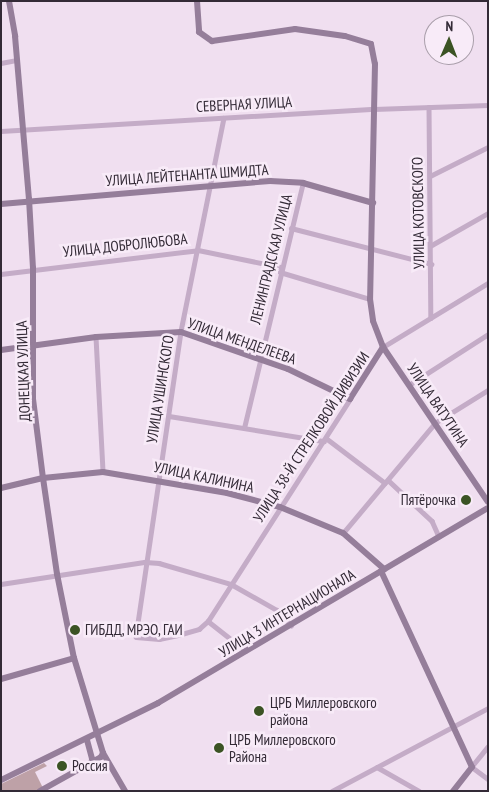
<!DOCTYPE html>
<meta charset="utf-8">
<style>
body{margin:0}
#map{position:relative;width:489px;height:792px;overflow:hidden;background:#f0dff0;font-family:"PT Sans Narrow",sans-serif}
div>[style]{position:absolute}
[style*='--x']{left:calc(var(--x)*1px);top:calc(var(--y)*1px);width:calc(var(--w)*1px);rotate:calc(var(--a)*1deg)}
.green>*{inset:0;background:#bea1a7}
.street>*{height:4.5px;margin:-2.25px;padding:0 2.25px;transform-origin:2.25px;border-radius:2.25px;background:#c4acc7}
.secondary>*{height:6px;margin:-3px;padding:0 3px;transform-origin:3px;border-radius:3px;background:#957e9a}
.dots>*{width:14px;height:14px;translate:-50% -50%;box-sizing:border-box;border:2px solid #f8ebf8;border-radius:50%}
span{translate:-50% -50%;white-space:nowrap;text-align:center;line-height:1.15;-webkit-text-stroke:5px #f8ebf8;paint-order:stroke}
.street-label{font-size:15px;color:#332a36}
.poi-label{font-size:15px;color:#332a36}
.right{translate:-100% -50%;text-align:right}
.left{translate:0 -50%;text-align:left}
.frame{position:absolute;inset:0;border:2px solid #332a36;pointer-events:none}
.north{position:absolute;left:424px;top:15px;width:50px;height:50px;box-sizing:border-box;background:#f8ebf8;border:1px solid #a99eaa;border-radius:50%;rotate:1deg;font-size:14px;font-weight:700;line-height:20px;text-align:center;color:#332a36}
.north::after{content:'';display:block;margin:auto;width:18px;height:22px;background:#3b5324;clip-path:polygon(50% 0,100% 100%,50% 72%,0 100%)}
</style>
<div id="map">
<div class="green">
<i style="clip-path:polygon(44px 763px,47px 766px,35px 772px,43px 788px,36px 791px,1px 791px,1px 784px)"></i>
</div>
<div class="street">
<i style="--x:1;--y:63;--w:16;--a:-11"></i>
<i style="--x:429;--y:107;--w:211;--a:89.5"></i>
<i style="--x:224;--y:118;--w:218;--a:101.4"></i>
<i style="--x:181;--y:332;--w:308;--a:98.4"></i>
<i style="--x:136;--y:637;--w:23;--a:5"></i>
<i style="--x:159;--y:639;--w:19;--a:-12"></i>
<i style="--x:178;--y:635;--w:22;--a:-16"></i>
<i style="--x:199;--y:629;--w:12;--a:-42"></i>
<i style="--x:208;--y:621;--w:264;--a:-57.4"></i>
<i style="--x:1;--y:131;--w:374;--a:-3.4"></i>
<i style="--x:374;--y:109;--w:114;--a:-2"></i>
<i style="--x:430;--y:176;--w:65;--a:-26.6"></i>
<i style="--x:291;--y:228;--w:145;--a:14.4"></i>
<i style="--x:430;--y:246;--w:67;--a:-29.6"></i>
<i style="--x:280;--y:272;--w:94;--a:16.7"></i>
<i style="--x:1;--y:274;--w:198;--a:-6.9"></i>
<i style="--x:198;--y:250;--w:85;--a:11.6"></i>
<i style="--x:96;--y:337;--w:135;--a:87"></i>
<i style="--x:383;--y:347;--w:123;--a:-31.4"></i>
<i style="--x:409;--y:385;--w:94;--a:-32.8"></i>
<i style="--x:169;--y:416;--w:157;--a:9.2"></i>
<i style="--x:244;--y:428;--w:252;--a:-76.5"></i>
<i style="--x:326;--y:438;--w:74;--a:37.3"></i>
<i style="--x:388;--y:480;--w:60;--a:43"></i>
<i style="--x:432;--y:521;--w:17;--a:66"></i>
<i style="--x:343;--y:533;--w:143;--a:-50.1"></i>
<i style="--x:435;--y:423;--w:62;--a:-31.9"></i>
<i style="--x:1;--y:584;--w:146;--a:-8.7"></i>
<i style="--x:145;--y:562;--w:14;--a:4"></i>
<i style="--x:159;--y:563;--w:75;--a:16.3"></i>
<i style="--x:231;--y:584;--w:53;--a:29.5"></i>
<i style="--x:277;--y:610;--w:21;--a:47"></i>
<i style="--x:208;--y:621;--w:48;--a:38.3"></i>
<i style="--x:488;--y:747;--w:26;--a:129"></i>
<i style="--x:472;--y:767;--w:20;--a:37"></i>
<i style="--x:377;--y:767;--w:48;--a:29.7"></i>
<i style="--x:332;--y:791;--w:177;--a:-28"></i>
</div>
<div class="secondary">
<i style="--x:9;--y:1;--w:36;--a:80"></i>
<i style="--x:15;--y:36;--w:164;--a:85.1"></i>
<i style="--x:29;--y:199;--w:69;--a:86.7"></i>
<i style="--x:33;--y:268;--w:131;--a:90"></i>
<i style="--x:33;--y:399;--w:80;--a:82.8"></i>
<i style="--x:43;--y:478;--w:97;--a:81.7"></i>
<i style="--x:57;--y:574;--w:86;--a:78.6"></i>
<i style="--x:74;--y:658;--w:99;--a:73"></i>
<i style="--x:103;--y:753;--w:4;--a:117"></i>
<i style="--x:101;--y:757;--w:70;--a:150.9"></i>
<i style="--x:197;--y:1;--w:31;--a:86"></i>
<i style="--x:199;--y:32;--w:16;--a:35"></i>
<i style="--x:212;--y:41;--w:84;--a:-8.2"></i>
<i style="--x:295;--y:29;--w:50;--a:8"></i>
<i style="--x:345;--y:36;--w:27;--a:17"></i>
<i style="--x:371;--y:44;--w:20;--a:79"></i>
<i style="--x:375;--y:64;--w:235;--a:91.2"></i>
<i style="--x:370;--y:299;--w:22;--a:82"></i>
<i style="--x:373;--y:321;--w:28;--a:69"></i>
<i style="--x:383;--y:347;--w:187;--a:55.9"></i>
<i style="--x:1;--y:204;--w:270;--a:-4.9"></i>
<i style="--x:270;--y:181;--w:33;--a:3"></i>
<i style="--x:303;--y:183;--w:73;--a:15.9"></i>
<i style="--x:1;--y:350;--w:96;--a:-7.8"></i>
<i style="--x:96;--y:337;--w:85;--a:-3.4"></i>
<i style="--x:181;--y:332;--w:113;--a:19.1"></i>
<i style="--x:288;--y:369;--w:69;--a:25.8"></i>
<i style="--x:350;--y:399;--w:62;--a:-57.6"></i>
<i style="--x:1;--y:488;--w:43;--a:-13.4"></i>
<i style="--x:43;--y:478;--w:60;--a:-5.7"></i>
<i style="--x:103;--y:472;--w:126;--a:9.6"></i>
<i style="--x:227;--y:493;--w:55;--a:14.8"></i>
<i style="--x:280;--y:507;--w:68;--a:22.4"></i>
<i style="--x:343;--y:533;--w:55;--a:41.3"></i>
<i style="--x:381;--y:571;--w:216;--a:65.1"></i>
<i style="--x:472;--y:767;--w:31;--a:128"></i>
<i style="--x:1;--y:679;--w:76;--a:-16"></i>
<i style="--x:87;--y:740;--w:20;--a:75"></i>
<i style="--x:92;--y:759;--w:4;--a:27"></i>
<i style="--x:103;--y:753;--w:44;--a:59.9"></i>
<i style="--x:1;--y:780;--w:175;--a:-26.1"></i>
<i style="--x:158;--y:703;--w:383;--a:-30.6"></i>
</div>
<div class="dots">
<i style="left:466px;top:500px;background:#3b5324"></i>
<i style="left:75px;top:630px;background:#3b5324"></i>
<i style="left:259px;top:711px;background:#3b5324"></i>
<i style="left:219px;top:748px;background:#3b5324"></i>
<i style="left:62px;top:766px;background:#3b5324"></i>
</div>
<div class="street-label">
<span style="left:244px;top:104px;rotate:-3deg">СЕВЕРНАЯ УЛИЦА</span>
<span style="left:187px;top:175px;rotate:-4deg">УЛИЦА ЛЕЙТЕНАНТА ШМИДТА</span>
<span style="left:418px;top:213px;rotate:-91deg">УЛИЦА КОТОВСКОГО</span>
<span style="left:125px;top:245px;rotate:-6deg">УЛИЦА ДОБРОЛЮБОВА</span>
<span style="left:271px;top:259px;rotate:-76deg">ЛЕНИНГРАДСКАЯ УЛИЦА</span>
<span style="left:242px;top:341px;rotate:19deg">УЛИЦА МЕНДЕЛЕЕВА</span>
<span style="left:23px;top:371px;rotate:-92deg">ДОНЕЦКАЯ УЛИЦА</span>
<span style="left:160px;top:389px;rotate:-81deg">УЛИЦА УШИНСКОГО</span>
<span style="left:438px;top:405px;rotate:56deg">УЛИЦА ВАТУТИНА</span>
<span style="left:311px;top:437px;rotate:-57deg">УЛИЦА 38-Й СТРЕЛКОВОЙ ДИВИЗИИ</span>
<span style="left:204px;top:477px;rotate:12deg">УЛИЦА КАЛИНИНА</span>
<span style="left:287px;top:613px;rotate:-31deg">УЛИЦА 3 ИНТЕРНАЦИОНАЛА</span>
</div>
<div class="poi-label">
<span class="right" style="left:456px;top:500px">Пятёрочка</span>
<span class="left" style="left:85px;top:630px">ГИБДД, МРЭО, ГАИ</span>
<span class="left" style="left:270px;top:711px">ЦРБ Миллеровского<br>района</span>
<span class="left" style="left:229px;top:748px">ЦРБ Миллеровского<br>Района</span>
<span class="left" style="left:72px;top:766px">Россия</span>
</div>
<div class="frame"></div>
<div class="north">N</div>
</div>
